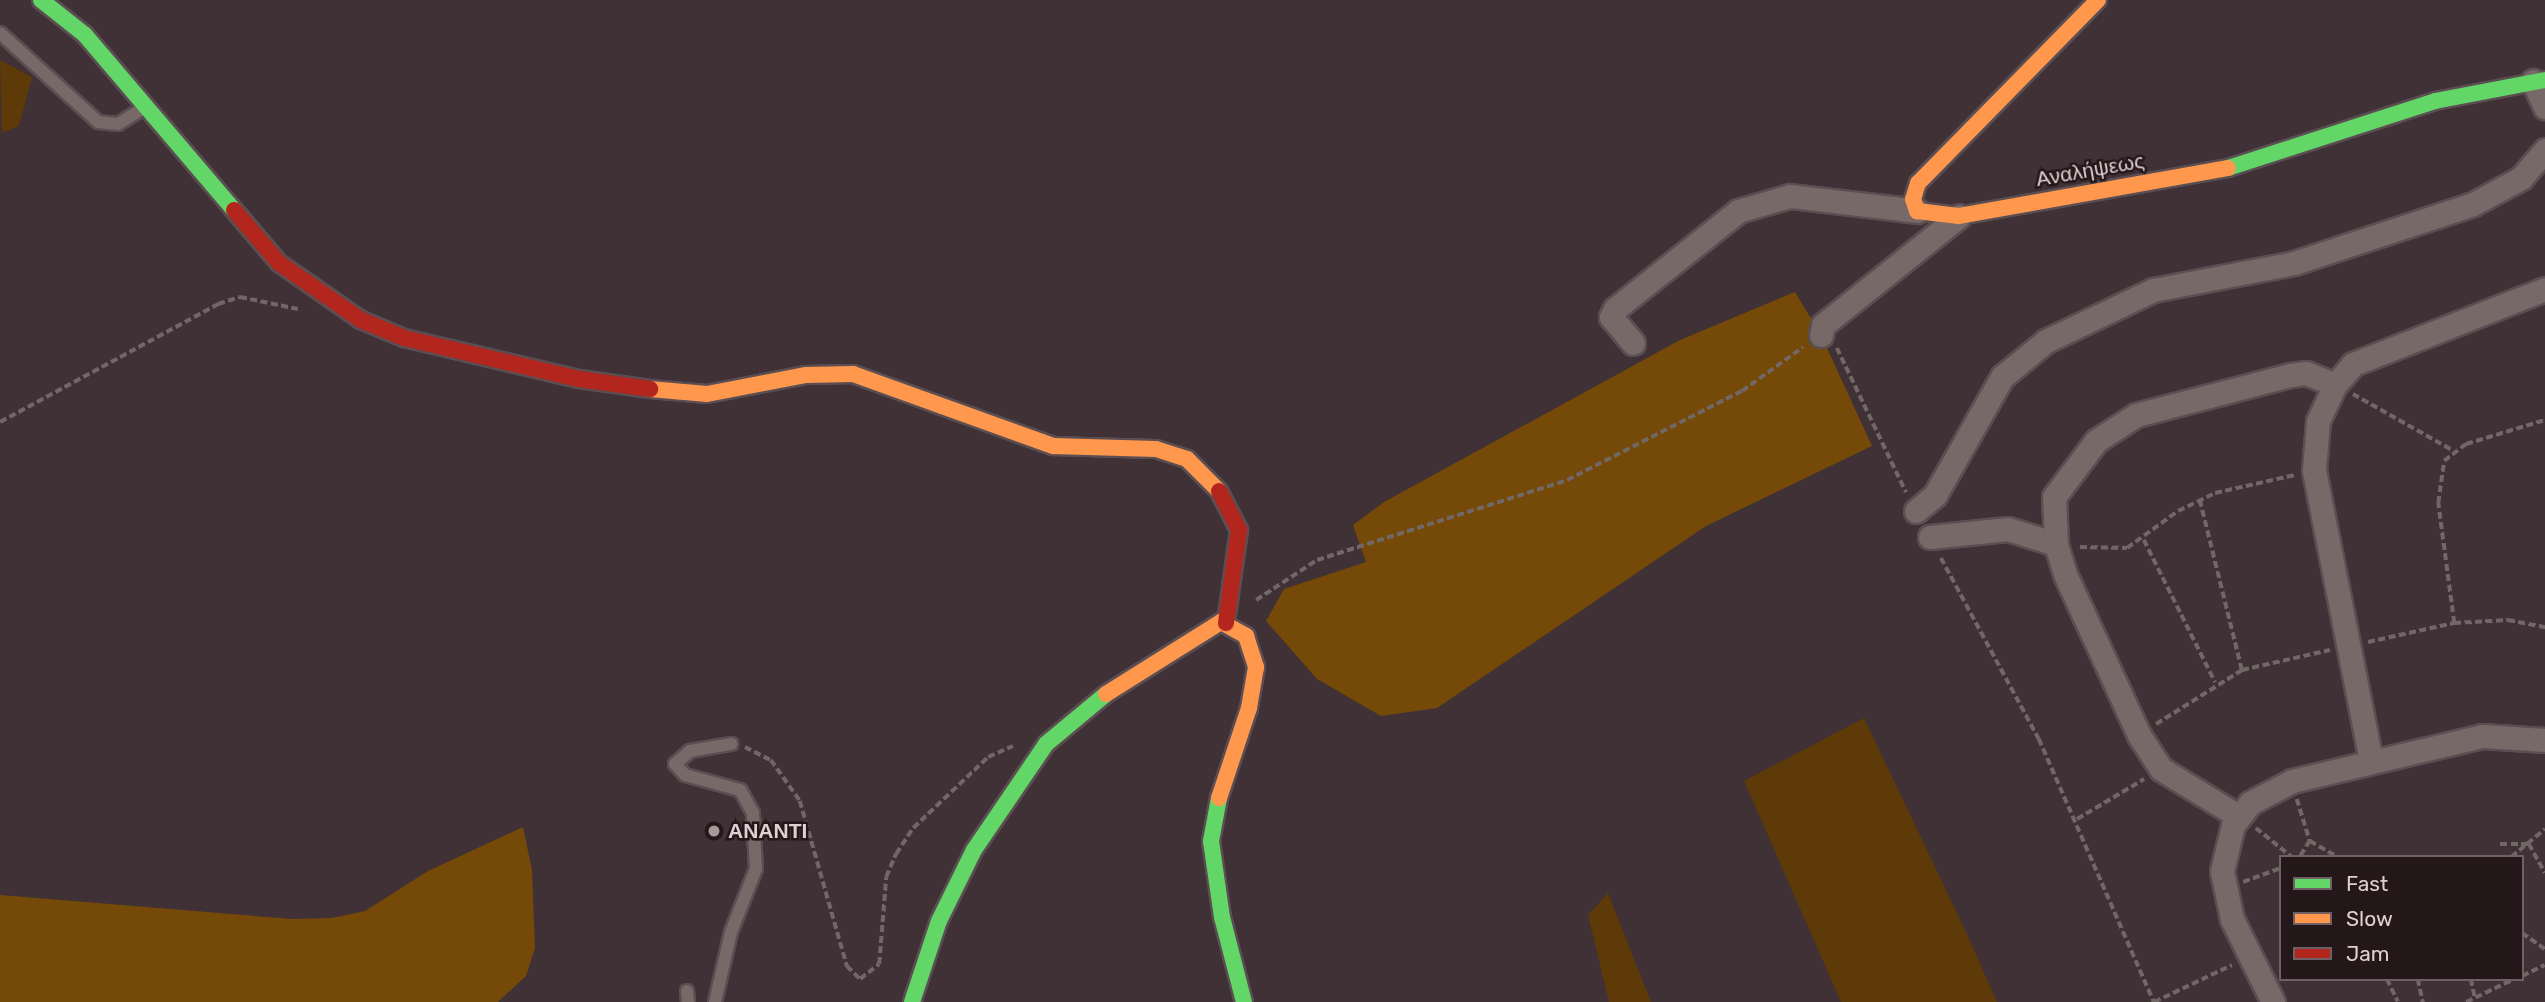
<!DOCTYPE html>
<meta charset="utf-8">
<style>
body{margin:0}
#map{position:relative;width:2545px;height:1002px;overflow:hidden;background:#3f3135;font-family:Rubik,sans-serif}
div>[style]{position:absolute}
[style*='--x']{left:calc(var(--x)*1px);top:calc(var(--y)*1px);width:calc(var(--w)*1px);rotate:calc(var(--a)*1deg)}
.green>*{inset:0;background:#5d3a07}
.forest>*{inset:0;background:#754907}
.path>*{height:3.5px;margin-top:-1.75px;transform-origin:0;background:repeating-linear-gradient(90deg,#726767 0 7px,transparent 0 10.5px)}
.roads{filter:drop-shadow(2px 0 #5b4e52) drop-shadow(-2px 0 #5b4e52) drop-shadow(0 2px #5b4e52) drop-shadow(0 -2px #5b4e52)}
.lane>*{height:12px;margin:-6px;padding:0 6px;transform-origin:6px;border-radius:6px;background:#766967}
.street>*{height:23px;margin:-11.5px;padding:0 11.5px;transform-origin:11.5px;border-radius:11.5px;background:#766967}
.fast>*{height:16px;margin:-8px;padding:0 8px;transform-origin:8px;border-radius:8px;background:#63d668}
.slow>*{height:16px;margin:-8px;padding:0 8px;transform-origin:8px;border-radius:8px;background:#ff974d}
.jam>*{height:16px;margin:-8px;padding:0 8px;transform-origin:8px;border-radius:8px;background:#b3261e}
.dots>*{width:19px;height:19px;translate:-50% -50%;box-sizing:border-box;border:4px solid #23171a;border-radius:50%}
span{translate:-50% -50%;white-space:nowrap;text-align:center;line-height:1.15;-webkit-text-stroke:5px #23171a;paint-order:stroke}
.street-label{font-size:21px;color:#dfced2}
.poi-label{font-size:21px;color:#dfced2;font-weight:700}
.left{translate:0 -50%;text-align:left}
.legend{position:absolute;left:2279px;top:855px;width:245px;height:126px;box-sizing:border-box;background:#23171a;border:2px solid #6e6064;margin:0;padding:9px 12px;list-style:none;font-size:21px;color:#dfced2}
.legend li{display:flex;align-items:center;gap:14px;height:35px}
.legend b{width:35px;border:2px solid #6e6064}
</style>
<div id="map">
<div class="green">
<i style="clip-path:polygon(0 60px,32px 77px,19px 126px,2px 133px)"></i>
<i style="clip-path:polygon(1864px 718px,1966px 932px,1997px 1002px,1841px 1002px,1744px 781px)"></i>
<i style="clip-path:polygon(1608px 893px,1651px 1002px,1609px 1002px,1588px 915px)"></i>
</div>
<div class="forest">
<i style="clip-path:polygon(1795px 292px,1821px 335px,1872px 446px,1706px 526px,1437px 708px,1381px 716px,1317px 679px,1266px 621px,1284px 589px,1366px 562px,1353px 525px,1384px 502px,1680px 340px)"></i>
<i style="clip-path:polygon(523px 827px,532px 870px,535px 948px,526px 976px,498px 1002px,0 1002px,0 895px,292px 919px,332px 918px,365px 911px,428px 871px)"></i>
</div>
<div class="path">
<i style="--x:1837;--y:348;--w:160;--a:64.4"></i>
<i style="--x:2353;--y:394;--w:114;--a:29.5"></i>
<i style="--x:0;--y:422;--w:248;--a:-28.4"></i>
<i style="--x:218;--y:304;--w:23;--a:-18"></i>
<i style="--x:240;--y:297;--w:59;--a:11.7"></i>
<i style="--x:2200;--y:500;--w:175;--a:76.1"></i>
<i style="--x:2144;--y:540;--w:159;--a:63.4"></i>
<i style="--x:2080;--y:547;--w:47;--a:1.2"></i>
<i style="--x:2127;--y:548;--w:63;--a:-36"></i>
<i style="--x:2178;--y:511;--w:41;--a:-25.9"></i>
<i style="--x:2215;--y:493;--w:82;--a:-12.7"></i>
<i style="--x:1941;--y:558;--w:206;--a:61.6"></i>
<i style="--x:2039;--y:739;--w:287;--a:66.4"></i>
<i style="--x:1256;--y:600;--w:73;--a:-33.3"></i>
<i style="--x:1317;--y:560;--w:262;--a:-17.7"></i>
<i style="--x:1567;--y:480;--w:196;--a:-27"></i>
<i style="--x:1742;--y:391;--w:75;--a:-35.8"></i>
<i style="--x:2454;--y:623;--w:121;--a:-97.6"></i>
<i style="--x:2438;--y:503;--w:42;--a:-81.9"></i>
<i style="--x:2444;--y:461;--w:28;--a:-38"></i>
<i style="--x:2466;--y:444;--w:83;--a:-16.9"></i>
<i style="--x:2368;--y:642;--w:88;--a:-12.5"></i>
<i style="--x:2454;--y:623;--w:54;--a:-3.2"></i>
<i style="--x:2508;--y:620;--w:38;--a:11"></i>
<i style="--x:2156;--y:724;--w:102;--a:-32.1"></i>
<i style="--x:2242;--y:670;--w:90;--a:-12.8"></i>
<i style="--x:745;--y:747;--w:29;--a:27"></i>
<i style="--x:771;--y:760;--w:50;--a:54.7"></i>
<i style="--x:800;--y:801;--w:172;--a:74.1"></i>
<i style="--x:847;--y:966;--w:18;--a:45"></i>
<i style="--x:860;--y:979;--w:24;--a:-38"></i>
<i style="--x:879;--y:964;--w:87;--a:-85.4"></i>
<i style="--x:886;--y:877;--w:25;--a:-67"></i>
<i style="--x:896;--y:854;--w:31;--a:-57"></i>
<i style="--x:913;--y:828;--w:103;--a:-43.4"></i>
<i style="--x:988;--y:757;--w:27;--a:-24"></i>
<i style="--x:2297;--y:799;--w:44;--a:72.8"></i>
<i style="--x:2310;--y:841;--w:19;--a:122"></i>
<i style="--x:2077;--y:819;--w:78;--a:-30.8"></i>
<i style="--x:2256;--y:828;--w:46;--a:38.9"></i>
<i style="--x:2310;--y:841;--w:32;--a:30"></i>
<i style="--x:2500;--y:844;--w:29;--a:0"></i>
<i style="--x:2529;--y:844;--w:33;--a:61"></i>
<i style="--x:2511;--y:857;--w:44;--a:-39.5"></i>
<i style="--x:2243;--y:882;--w:40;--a:-20.2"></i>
<i style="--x:2522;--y:933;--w:28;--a:35"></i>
<i style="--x:2522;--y:976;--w:25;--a:-26"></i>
<i style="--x:2387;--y:979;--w:25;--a:64"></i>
<i style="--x:2418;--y:979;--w:24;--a:78"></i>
<i style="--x:2471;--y:979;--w:19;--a:78"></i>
<i style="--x:2154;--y:1002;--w:86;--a:-25.4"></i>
<i style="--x:2466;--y:1002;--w:53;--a:-25.6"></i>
</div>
<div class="roads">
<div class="lane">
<i style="--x:0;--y:33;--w:132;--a:42.2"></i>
<i style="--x:98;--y:122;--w:20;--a:6"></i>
<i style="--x:118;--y:124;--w:31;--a:-32"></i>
<i style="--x:687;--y:991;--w:11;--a:85"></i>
<i style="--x:715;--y:1002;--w:72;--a:-77.1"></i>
<i style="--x:731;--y:932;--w:68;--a:-68.4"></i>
<i style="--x:756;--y:869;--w:56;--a:-93.1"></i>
<i style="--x:753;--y:813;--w:26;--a:-119"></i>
<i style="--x:740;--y:790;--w:57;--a:-164.7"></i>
<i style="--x:685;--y:775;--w:15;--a:-132"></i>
<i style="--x:675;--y:764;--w:20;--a:-41"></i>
<i style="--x:690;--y:751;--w:42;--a:-9.7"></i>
</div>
<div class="street">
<i style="--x:2533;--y:81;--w:29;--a:65"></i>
<i style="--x:1821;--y:335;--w:10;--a:-79"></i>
<i style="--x:1823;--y:325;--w:174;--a:-38.7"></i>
<i style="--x:1633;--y:343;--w:34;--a:-130"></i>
<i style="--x:1611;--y:317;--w:9;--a:-63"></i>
<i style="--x:1615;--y:309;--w:157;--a:-38.5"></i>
<i style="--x:1738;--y:211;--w:54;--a:-16.1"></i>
<i style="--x:1790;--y:196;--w:128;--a:6.7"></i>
<i style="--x:1916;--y:511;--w:25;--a:-40"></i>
<i style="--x:1935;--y:495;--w:136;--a:-60.4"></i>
<i style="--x:2002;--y:377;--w:57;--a:-39.3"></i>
<i style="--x:2046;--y:341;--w:119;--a:-25.5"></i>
<i style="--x:2153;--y:290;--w:144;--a:-10.8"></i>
<i style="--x:2294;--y:263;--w:188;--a:-18.2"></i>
<i style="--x:2473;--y:204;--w:55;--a:-28.4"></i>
<i style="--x:2521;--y:178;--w:37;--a:-49"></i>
<i style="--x:1930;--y:537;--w:78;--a:-5.9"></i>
<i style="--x:2008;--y:529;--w:50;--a:17.4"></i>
<i style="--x:2371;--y:761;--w:297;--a:-101.1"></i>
<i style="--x:2314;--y:470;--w:49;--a:-85.3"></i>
<i style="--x:2318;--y:421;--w:40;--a:-65"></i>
<i style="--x:2335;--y:385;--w:28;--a:-49"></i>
<i style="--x:2353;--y:364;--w:206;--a:-21.3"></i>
<i style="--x:2238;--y:816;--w:90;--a:-148.6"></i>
<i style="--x:2161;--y:769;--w:40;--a:-122.9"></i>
<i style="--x:2139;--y:735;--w:177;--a:-114.7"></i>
<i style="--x:2065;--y:574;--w:31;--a:-107"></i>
<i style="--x:2056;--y:544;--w:47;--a:-92.4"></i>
<i style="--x:2054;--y:497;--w:70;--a:-53.1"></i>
<i style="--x:2096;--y:441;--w:48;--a:-33"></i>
<i style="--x:2136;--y:415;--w:160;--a:-14.5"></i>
<i style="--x:2291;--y:375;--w:15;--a:-8"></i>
<i style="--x:2306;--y:373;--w:31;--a:22"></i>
<i style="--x:2273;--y:1002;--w:93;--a:-116.3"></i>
<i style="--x:2232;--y:919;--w:49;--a:-101.8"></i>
<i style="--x:2222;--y:871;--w:47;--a:-76.6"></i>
<i style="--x:2233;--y:825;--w:28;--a:-52"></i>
<i style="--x:2250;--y:803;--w:47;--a:-27.6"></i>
<i style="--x:2292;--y:781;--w:195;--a:-13.3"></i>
<i style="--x:2482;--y:736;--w:63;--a:3.6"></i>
</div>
<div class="fast">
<i style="--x:41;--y:0;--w:56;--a:38.5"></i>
<i style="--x:85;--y:35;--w:230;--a:49.6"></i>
<i style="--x:2228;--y:168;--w:218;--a:-17.9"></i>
<i style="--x:2435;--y:101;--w:112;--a:-10.8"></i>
<i style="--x:1219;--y:798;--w:44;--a:100.5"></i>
<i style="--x:1211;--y:841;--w:77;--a:81.8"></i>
<i style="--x:1222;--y:917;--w:88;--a:75.5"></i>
<i style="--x:912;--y:1002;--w:85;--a:-71.6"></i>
<i style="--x:939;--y:921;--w:79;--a:-63.8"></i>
<i style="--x:974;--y:850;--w:128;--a:-55.8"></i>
<i style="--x:1046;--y:744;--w:78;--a:-39.8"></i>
</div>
<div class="slow">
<i style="--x:2098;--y:0;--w:257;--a:134.5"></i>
<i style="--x:1918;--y:183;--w:17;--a:107"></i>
<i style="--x:1913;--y:199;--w:13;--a:72"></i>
<i style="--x:1917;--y:211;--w:42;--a:6.8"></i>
<i style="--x:1959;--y:216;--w:273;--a:-10.1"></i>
<i style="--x:650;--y:389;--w:57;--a:5"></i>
<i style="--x:707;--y:394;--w:101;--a:-10.9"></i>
<i style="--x:806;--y:375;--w:47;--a:-1.2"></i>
<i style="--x:853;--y:374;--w:213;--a:19.8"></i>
<i style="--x:1053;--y:446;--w:103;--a:1.7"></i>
<i style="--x:1156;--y:449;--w:33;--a:18"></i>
<i style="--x:1187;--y:459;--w:45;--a:45"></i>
<i style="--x:1106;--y:694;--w:136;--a:-32.1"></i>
<i style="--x:1221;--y:622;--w:29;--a:29"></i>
<i style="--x:1246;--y:636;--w:33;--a:72"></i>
<i style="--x:1256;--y:667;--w:42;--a:99.7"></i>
<i style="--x:1249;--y:708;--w:95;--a:108.4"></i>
</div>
<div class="jam">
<i style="--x:234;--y:210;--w:70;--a:49.7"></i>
<i style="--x:279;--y:263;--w:100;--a:34.8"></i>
<i style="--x:361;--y:320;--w:47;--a:22.7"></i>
<i style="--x:404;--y:338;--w:180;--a:13.2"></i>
<i style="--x:579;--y:379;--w:72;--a:8"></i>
<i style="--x:1219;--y:491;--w:44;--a:62.9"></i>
<i style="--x:1239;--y:530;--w:94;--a:98"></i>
</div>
</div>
<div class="dots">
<i style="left:714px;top:831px;background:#a7979b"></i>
</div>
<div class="street-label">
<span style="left:2090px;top:170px;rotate:-10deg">Αναλήψεως</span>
</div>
<div class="poi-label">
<span class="left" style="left:728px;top:831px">ΑΝΑΝΤΙ</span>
</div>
<ul class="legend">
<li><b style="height:9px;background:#63d668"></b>Fast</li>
<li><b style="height:9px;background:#ff974d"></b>Slow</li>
<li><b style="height:9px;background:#b3261e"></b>Jam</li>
</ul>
</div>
